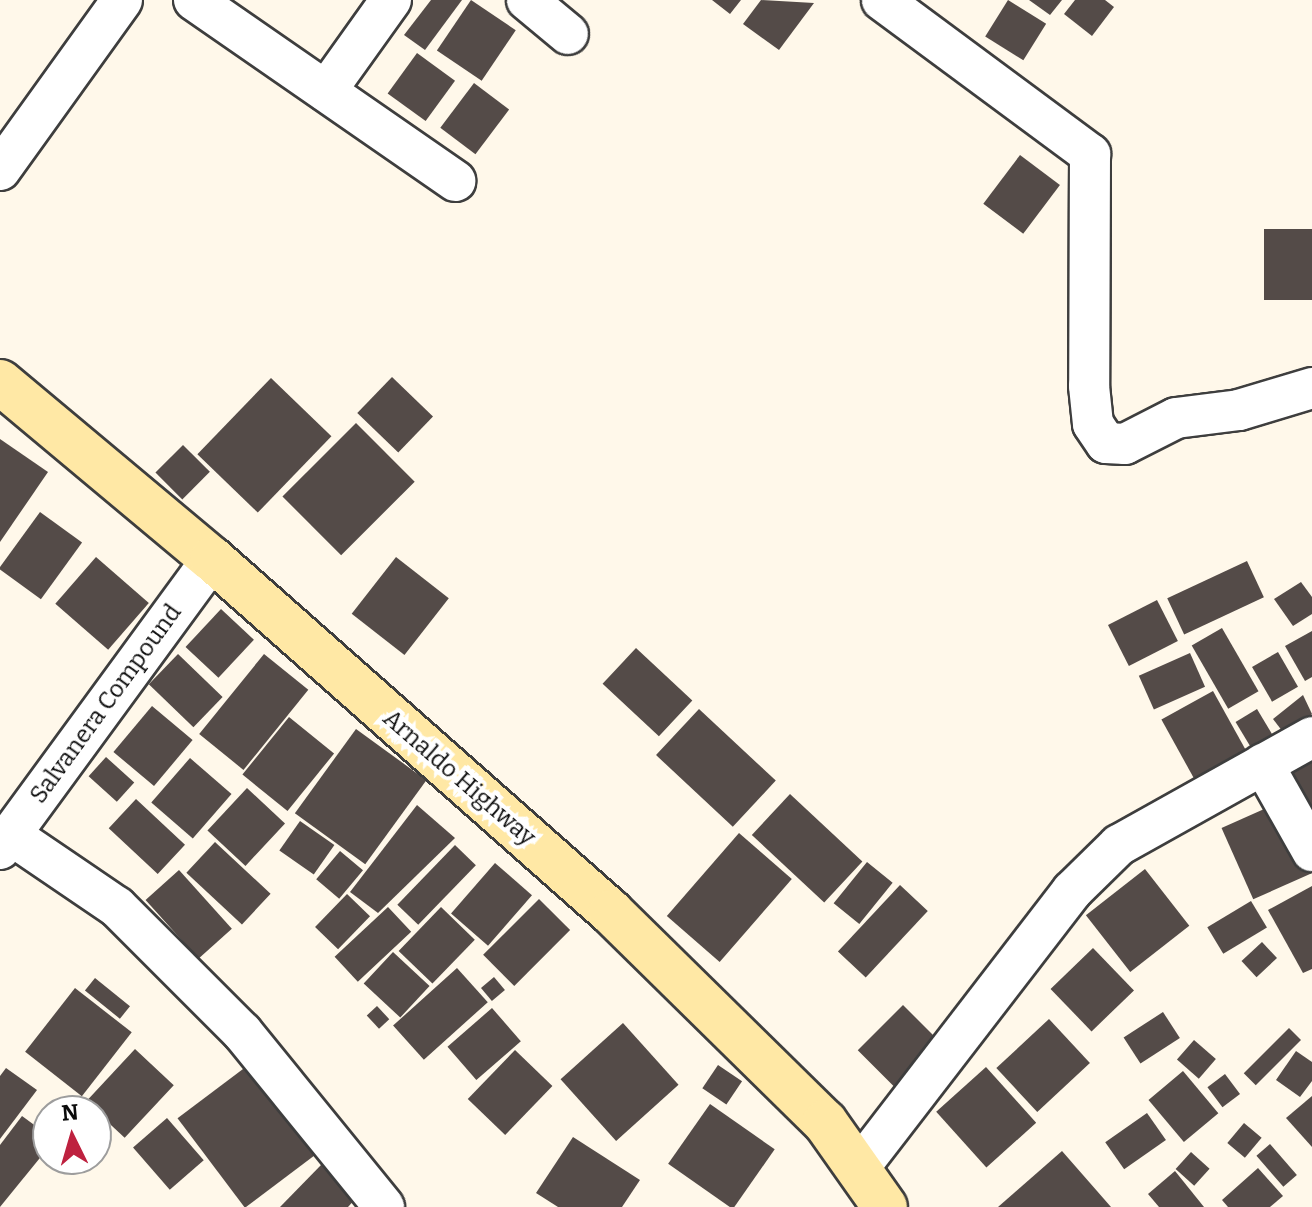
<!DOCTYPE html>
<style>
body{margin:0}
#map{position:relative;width:1312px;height:1207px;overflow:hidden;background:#fff8ea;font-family:Bitter,serif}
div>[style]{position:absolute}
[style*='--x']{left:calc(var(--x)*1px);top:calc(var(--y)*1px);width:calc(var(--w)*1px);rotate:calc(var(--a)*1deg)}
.building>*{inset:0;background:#544b48;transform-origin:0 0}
.roads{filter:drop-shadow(2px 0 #3e3e3e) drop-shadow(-2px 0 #3e3e3e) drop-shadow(0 2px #3e3e3e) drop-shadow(0 -2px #3e3e3e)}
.minor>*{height:40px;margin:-20px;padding:0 20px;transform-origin:20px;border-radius:20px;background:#fff}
.secondary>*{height:44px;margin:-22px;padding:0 22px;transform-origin:22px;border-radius:22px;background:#ffe8a5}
span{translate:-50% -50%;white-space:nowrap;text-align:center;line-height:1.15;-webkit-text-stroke:8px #fff;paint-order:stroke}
.street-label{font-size:24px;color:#0b0b0b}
.north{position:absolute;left:32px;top:1095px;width:80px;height:80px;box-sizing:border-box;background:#fff;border:2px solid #9d9d9d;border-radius:50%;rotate:355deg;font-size:22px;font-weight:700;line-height:32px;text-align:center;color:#0b0b0b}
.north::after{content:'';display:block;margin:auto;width:28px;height:36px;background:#be213f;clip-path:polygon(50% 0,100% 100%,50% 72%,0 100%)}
</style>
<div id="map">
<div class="building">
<i style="clip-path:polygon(431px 0,462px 0,425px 50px,404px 35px)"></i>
<i style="left:471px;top:0;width:54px;height:61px;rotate:34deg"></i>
<i style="clip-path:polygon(712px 0,741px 0,730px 14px)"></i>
<i style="clip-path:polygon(761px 0,814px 3px,779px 50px,743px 24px)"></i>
<i style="left:1008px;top:0;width:45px;height:43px;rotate:32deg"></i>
<i style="clip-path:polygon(1029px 0,1062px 0,1050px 15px)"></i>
<i style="clip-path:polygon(1075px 0,1105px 0,1114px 7px,1092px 36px,1064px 14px)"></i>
<i style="left:417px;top:53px;width:47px;height:50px;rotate:36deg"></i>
<i style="left:474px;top:83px;width:44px;height:56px;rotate:37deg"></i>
<i style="left:1020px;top:155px;width:50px;height:61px;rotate:37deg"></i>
<i style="left:1264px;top:229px;width:48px;height:71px"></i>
<i style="left:392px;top:377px;width:57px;height:50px;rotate:44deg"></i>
<i style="left:271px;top:378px;width:84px;height:106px;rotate:44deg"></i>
<i style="left:356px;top:423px;width:83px;height:104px;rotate:45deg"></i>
<i style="clip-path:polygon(0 439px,48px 472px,0 542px)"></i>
<i style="left:183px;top:445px;width:38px;height:39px;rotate:45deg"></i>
<i style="left:40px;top:512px;width:52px;height:70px;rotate:36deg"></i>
<i style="left:96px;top:557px;width:70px;height:62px;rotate:41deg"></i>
<i style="left:396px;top:557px;width:67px;height:72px;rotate:38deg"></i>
<i style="left:1247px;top:561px;width:40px;height:88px;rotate:65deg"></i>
<i style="clip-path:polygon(1301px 582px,1312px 597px,1312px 614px,1293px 626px,1274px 599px)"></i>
<i style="left:1157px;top:600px;width:46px;height:55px;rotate:63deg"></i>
<i style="left:221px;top:609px;width:45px;height:52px;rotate:43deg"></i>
<i style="left:1222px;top:628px;width:73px;height:35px;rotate:60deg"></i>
<i style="clip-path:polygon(1312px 631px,1312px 677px,1305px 681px,1285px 646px)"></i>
<i style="left:636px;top:648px;width:77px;height:49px;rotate:43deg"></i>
<i style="left:1278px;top:652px;width:40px;height:30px;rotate:60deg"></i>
<i style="left:1190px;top:653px;width:37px;height:56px;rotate:66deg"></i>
<i style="left:178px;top:654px;width:62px;height:42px;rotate:44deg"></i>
<i style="left:264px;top:654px;width:57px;height:103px;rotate:39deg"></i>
<i style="left:1213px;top:691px;width:77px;height:59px;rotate:61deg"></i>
<i style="clip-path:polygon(1303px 695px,1312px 714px,1286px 736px,1273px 719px)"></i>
<i style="left:152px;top:706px;width:53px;height:60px;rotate:40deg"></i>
<i style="left:699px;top:709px;width:105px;height:63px;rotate:43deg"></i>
<i style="left:1257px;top:709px;width:48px;height:25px;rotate:59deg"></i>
<i style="left:289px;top:717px;width:58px;height:74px;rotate:39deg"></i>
<i style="left:356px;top:729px;width:87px;height:104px;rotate:36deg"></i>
<i style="clip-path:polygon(1312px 750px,1312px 838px,1275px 769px)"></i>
<i style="left:106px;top:757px;width:38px;height:26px;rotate:42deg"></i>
<i style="left:190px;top:758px;width:55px;height:59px;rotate:41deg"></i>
<i style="left:247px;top:788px;width:52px;height:58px;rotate:43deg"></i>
<i style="left:790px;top:794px;width:99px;height:56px;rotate:43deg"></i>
<i style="left:136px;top:799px;width:67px;height:40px;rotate:43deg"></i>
<i style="left:1280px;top:802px;width:78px;height:64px;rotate:66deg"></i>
<i style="clip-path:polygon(417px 805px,455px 838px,378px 913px,350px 892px)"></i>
<i style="left:300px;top:821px;width:42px;height:36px;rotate:35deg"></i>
<i style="left:739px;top:833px;width:70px;height:110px;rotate:41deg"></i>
<i style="left:215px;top:842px;width:76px;height:42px;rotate:43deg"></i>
<i style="left:455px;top:845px;width:29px;height:83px;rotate:44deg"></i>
<i style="left:340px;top:851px;width:30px;height:37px;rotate:40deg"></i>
<i style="left:867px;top:862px;width:33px;height:53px;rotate:39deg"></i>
<i style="left:495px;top:863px;width:49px;height:67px;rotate:41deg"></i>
<i style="left:1145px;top:869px;width:72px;height:75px;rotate:52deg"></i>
<i style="left:179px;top:870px;width:79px;height:45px;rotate:48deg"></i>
<i style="left:900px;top:885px;width:38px;height:91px;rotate:43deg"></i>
<i style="clip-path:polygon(1312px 886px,1312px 969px,1303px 973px,1268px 910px)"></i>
<i style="left:347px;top:894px;width:32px;height:46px;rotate:44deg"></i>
<i style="left:539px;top:899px;width:44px;height:79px;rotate:45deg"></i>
<i style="left:1251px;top:901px;width:31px;height:51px;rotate:59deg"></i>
<i style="left:388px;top:907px;width:34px;height:73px;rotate:47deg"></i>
<i style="left:441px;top:907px;width:47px;height:61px;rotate:44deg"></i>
<i style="left:1262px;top:942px;width:22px;height:28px;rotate:47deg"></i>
<i style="left:1093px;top:948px;width:59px;height:59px;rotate:46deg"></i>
<i style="left:393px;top:952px;width:50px;height:43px;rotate:43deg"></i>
<i style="left:457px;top:968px;width:46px;height:86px;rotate:48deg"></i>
<i style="left:494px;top:977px;width:17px;height:17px;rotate:50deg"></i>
<i style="left:95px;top:978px;width:45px;height:16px;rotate:39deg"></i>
<i style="left:75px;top:988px;width:72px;height:81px;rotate:38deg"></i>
<i style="left:903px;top:1005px;width:52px;height:64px;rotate:45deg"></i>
<i style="left:377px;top:1006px;width:18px;height:14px;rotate:47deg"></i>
<i style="left:492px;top:1008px;width:44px;height:59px;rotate:49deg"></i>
<i style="left:1163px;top:1012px;width:31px;height:47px;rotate:57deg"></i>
<i style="left:1049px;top:1019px;width:60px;height:72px;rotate:47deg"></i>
<i style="left:623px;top:1023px;width:83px;height:84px;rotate:48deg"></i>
<i style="left:1289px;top:1028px;width:17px;height:64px;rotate:45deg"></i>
<i style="left:1194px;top:1040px;width:29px;height:26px;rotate:41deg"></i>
<i style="left:135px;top:1049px;width:53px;height:72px;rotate:43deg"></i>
<i style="left:515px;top:1050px;width:52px;height:68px;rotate:44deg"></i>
<i style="clip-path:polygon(1296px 1051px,1312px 1062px,1312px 1081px,1300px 1097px,1276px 1080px)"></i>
<i style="left:718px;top:1065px;width:29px;height:28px;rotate:34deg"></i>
<i style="left:247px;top:1066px;width:112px;height:87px;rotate:53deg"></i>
<i style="left:986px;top:1067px;width:75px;height:67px;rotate:48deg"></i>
<i style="clip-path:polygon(6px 1068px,37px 1090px,0 1139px,0 1076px)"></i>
<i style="left:1183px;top:1071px;width:55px;height:45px;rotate:50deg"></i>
<i style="left:1225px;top:1074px;width:25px;height:22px;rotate:53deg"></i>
<i style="clip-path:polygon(1312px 1096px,1312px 1147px,1286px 1118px)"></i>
<i style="left:710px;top:1104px;width:79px;height:73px;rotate:35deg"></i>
<i style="left:1147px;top:1113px;width:33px;height:51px;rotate:55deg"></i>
<i style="clip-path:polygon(22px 1116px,48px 1135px,48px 1148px,0 1207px,0 1145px)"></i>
<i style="left:167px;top:1118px;width:56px;height:45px;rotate:49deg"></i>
<i style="left:1244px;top:1123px;width:23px;height:26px;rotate:40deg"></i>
<i style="clip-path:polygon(573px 1137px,640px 1180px,622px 1207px,558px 1207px,536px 1193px)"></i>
<i style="left:1270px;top:1144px;width:41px;height:18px;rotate:49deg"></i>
<i style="clip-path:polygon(1062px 1151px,1111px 1207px,998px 1207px)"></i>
<i style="left:1191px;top:1152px;width:25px;height:23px;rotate:42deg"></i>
<i style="clip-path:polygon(322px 1164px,357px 1197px,348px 1207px,280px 1207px)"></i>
<i style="clip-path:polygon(1258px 1168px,1283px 1196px,1270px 1207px,1228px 1207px,1222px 1200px)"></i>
<i style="clip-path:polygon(1175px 1171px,1204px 1207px,1159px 1207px,1148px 1194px)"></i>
</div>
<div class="roads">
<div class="minor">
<i style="--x:194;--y:0;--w:318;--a:34.7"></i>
<i style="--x:527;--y:0;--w:53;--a:39.7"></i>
<i style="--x:882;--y:0;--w:259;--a:36.5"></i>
<i style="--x:1090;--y:154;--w:232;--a:90.2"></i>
<i style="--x:1089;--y:386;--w:38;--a:84"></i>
<i style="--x:1093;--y:424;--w:23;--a:56"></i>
<i style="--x:1106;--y:443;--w:19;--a:3"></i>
<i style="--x:1125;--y:444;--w:57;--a:-27"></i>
<i style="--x:1176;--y:418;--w:64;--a:-7.2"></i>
<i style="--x:1239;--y:410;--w:76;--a:-16.8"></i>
<i style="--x:326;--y:91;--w:112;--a:-54.5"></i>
<i style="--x:0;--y:170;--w:209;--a:-54.3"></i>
<i style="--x:1263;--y:764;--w:100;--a:60.6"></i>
<i style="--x:11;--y:835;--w:128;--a:34.2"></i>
<i style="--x:117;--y:907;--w:177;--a:45"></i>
<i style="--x:242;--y:1032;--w:225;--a:50.9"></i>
<i style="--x:0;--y:849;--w:359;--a:-53.8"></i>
<i style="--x:858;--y:1169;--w:351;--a:-52.4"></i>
<i style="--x:1072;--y:891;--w:66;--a:-44.4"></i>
<i style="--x:1119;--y:845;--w:221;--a:-29.2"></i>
</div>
<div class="secondary">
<i style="--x:0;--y:382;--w:276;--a:39.9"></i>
<i style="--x:212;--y:559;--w:533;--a:41.5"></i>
<i style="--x:611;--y:912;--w:300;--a:44.5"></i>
<i style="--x:825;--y:1122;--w:104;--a:54.8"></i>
</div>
</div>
<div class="street-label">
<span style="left:106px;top:704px;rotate:-54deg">Salvanera Compound</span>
<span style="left:459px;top:778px;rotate:41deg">Arnaldo Highway</span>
</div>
<div class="north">N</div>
</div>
